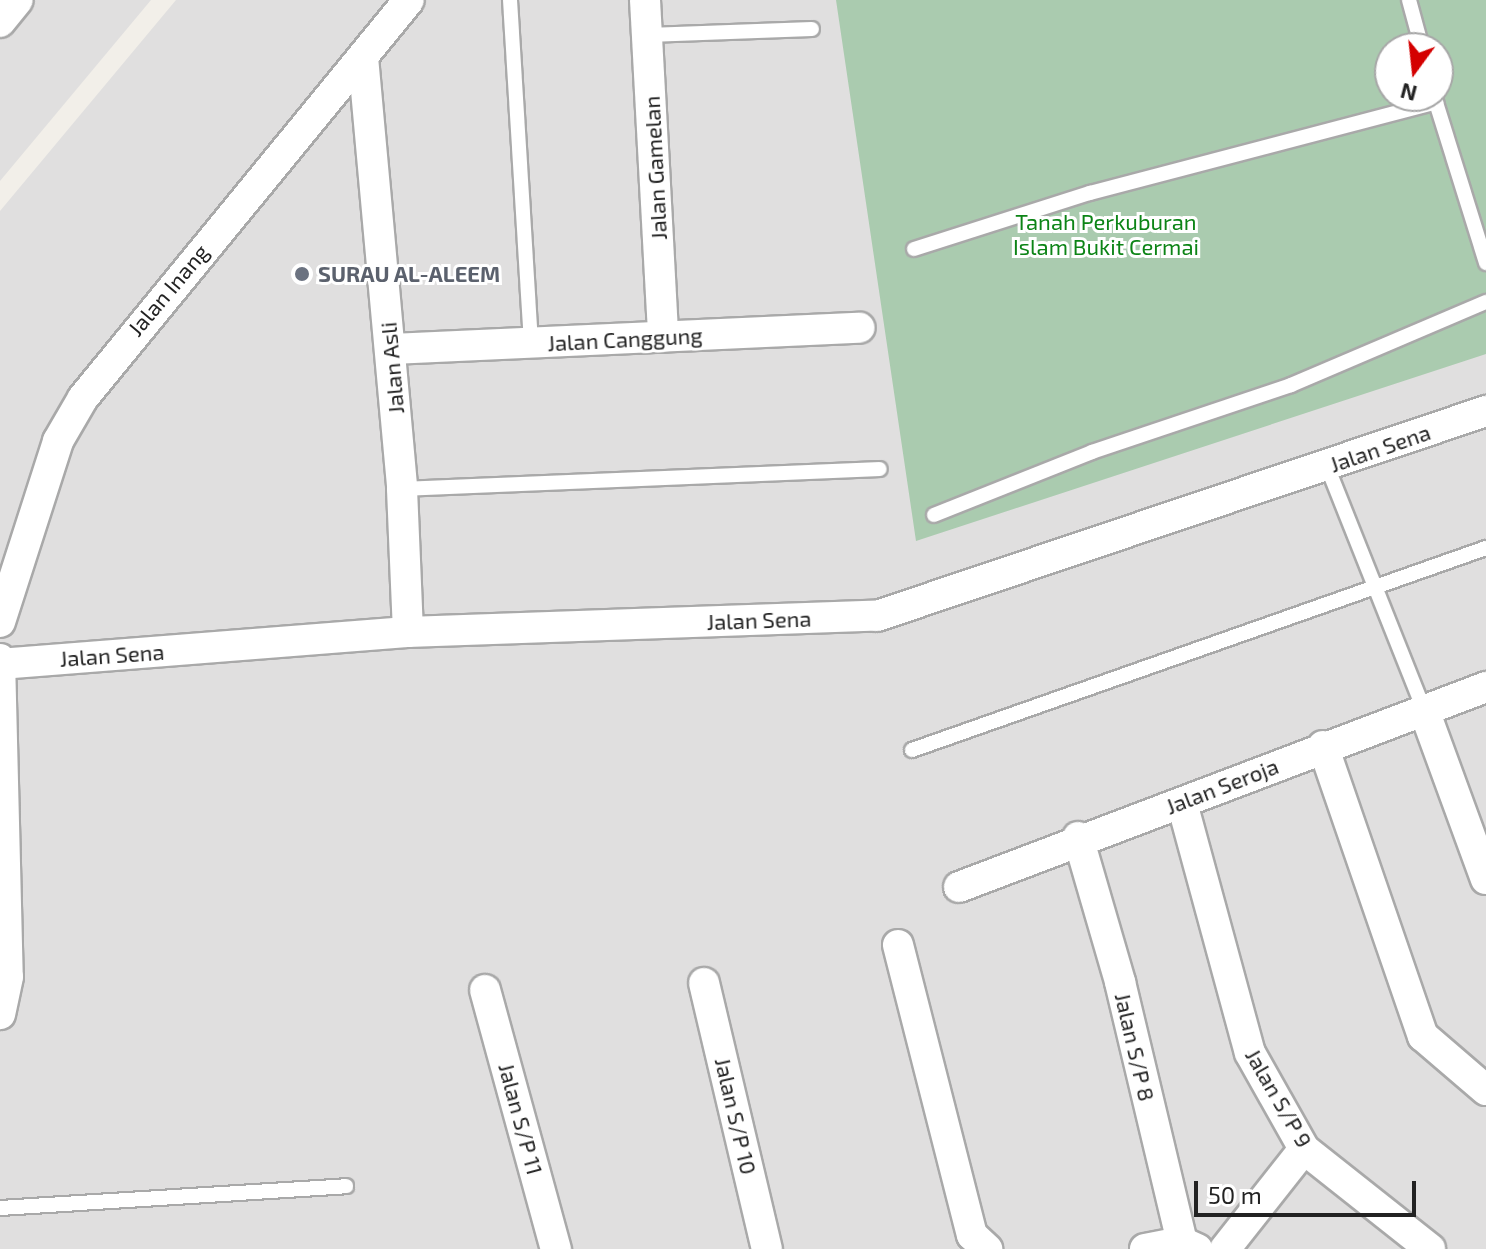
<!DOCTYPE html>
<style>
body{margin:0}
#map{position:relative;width:1486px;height:1249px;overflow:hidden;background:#f2efe9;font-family:"Exo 2",sans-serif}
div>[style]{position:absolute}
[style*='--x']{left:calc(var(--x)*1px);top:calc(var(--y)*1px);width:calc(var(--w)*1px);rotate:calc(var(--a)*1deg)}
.residential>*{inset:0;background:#e0dfdf}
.cemetery>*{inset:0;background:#aacbaf}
.roads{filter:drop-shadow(2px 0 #a9a9a9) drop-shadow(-2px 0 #a9a9a9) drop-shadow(0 2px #a9a9a9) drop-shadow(0 -2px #a9a9a9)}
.lane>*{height:14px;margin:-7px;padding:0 7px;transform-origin:7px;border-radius:7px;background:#fff}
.street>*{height:30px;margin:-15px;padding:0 15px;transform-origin:15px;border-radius:15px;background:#fff}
.dots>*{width:22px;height:22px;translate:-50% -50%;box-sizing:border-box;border:4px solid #fff;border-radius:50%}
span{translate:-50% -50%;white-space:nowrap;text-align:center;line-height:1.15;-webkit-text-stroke:6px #fff;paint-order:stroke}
.street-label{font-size:22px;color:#222}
.park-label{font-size:22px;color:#0c8416}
.worship-label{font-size:22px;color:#5b616d;font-weight:700}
.left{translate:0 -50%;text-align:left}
.north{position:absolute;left:1374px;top:32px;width:80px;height:80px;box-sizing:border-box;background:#fff;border:2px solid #a7a7a7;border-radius:50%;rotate:195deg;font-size:22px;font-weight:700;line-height:32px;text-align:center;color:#222}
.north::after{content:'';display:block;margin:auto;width:28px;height:36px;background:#d40000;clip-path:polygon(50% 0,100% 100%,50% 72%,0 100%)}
.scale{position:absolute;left:1194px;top:1181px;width:222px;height:36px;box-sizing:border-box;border:4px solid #222;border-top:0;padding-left:10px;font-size:24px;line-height:28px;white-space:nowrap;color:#222;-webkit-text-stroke:6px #fff;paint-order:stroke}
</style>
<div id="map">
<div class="residential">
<i style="clip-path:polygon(0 0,151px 0,0 181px)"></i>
<i style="clip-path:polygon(evenodd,176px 0,1486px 0,1486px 1249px,0 1249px,0 211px,176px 0,1390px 48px,1438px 48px,1438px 96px,1390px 96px,1390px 48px)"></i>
</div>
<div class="cemetery">
<i style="clip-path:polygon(evenodd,836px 0,1486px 0,1486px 354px,916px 541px,836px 0,1390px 48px,1438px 48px,1438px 96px,1390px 96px,1390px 48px)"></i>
</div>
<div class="roads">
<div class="lane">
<i style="--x:510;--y:0;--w:344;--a:86.5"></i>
<i style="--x:1409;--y:0;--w:50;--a:74.8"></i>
<i style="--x:648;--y:35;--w:164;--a:-2.1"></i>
<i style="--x:1434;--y:96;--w:175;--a:72.7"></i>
<i style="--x:914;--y:249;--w:185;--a:-17.7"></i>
<i style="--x:1090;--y:193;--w:358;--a:-14.7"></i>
<i style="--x:1327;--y:466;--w:263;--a:68.3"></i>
<i style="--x:402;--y:489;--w:478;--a:-2.4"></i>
<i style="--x:934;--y:515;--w:170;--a:-21.7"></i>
<i style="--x:1092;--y:452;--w:210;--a:-18.6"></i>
<i style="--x:1291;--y:385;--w:212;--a:-23.1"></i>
<i style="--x:912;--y:750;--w:609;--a:-19.39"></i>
<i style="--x:0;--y:1208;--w:347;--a:-3.6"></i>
</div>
<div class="street">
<i style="--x:645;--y:0;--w:337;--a:86.9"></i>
<i style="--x:0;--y:22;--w:28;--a:-51"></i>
<i style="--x:363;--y:57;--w:434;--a:84.8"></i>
<i style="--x:402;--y:489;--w:143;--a:87.6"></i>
<i style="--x:390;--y:349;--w:470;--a:-2.6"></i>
<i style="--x:0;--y:622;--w:190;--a:-72.2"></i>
<i style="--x:58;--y:441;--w:50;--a:-59.8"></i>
<i style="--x:83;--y:398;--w:514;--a:-50.68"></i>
<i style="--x:0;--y:659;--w:318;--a:88.6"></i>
<i style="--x:8;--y:977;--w:38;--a:102"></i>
<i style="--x:0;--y:664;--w:409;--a:-4.5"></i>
<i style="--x:408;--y:632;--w:469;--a:-2"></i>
<i style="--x:877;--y:616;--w:643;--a:-18.6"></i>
<i style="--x:1424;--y:710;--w:180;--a:69.9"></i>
<i style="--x:1323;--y:746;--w:307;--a:71"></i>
<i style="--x:1423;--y:1036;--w:83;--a:40.6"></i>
<i style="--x:1182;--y:803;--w:259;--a:74.8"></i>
<i style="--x:1250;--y:1053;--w:110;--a:60.6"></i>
<i style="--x:1304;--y:1149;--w:161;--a:38.4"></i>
<i style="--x:1078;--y:837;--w:151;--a:73.8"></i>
<i style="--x:1120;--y:982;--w:267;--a:76.6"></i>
<i style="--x:1182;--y:1242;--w:17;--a:25"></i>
<i style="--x:959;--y:887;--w:564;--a:-20.78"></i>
<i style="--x:898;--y:945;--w:299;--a:75.7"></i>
<i style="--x:972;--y:1235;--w:21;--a:43"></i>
<i style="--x:704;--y:983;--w:273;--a:76.7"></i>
<i style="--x:485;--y:990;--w:269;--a:74.7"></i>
<i style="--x:1145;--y:1249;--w:38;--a:-11"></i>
<i style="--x:1225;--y:1249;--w:127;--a:-51.7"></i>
</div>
</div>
<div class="dots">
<i style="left:302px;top:274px;background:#6b7280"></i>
</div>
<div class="street-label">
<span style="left:655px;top:168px;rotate:-93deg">Jalan Gamelan</span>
<span style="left:168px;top:290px;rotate:-50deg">Jalan Inang</span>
<span style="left:625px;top:339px;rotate:-3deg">Jalan Canggung</span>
<span style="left:392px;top:368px;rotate:-95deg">Jalan Asli</span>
<span style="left:1380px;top:448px;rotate:-19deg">Jalan Sena</span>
<span style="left:759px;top:620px;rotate:-2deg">Jalan Sena</span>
<span style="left:112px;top:655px;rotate:-4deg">Jalan Sena</span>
<span style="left:1222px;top:786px;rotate:-21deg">Jalan Seroja</span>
<span style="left:1135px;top:1047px;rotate:77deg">Jalan S/P 8</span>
<span style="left:1279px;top:1098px;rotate:60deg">Jalan S/P 9</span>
<span style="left:736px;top:1116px;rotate:77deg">Jalan S/P 10</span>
<span style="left:521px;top:1119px;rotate:75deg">Jalan S/P 11</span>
</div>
<div class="park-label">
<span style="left:1106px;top:234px">Tanah Perkuburan<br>Islam Bukit Cermai</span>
</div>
<div class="worship-label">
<span class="left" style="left:318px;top:274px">SURAU AL-ALEEM</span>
</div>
<div class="north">N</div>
<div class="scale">50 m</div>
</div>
